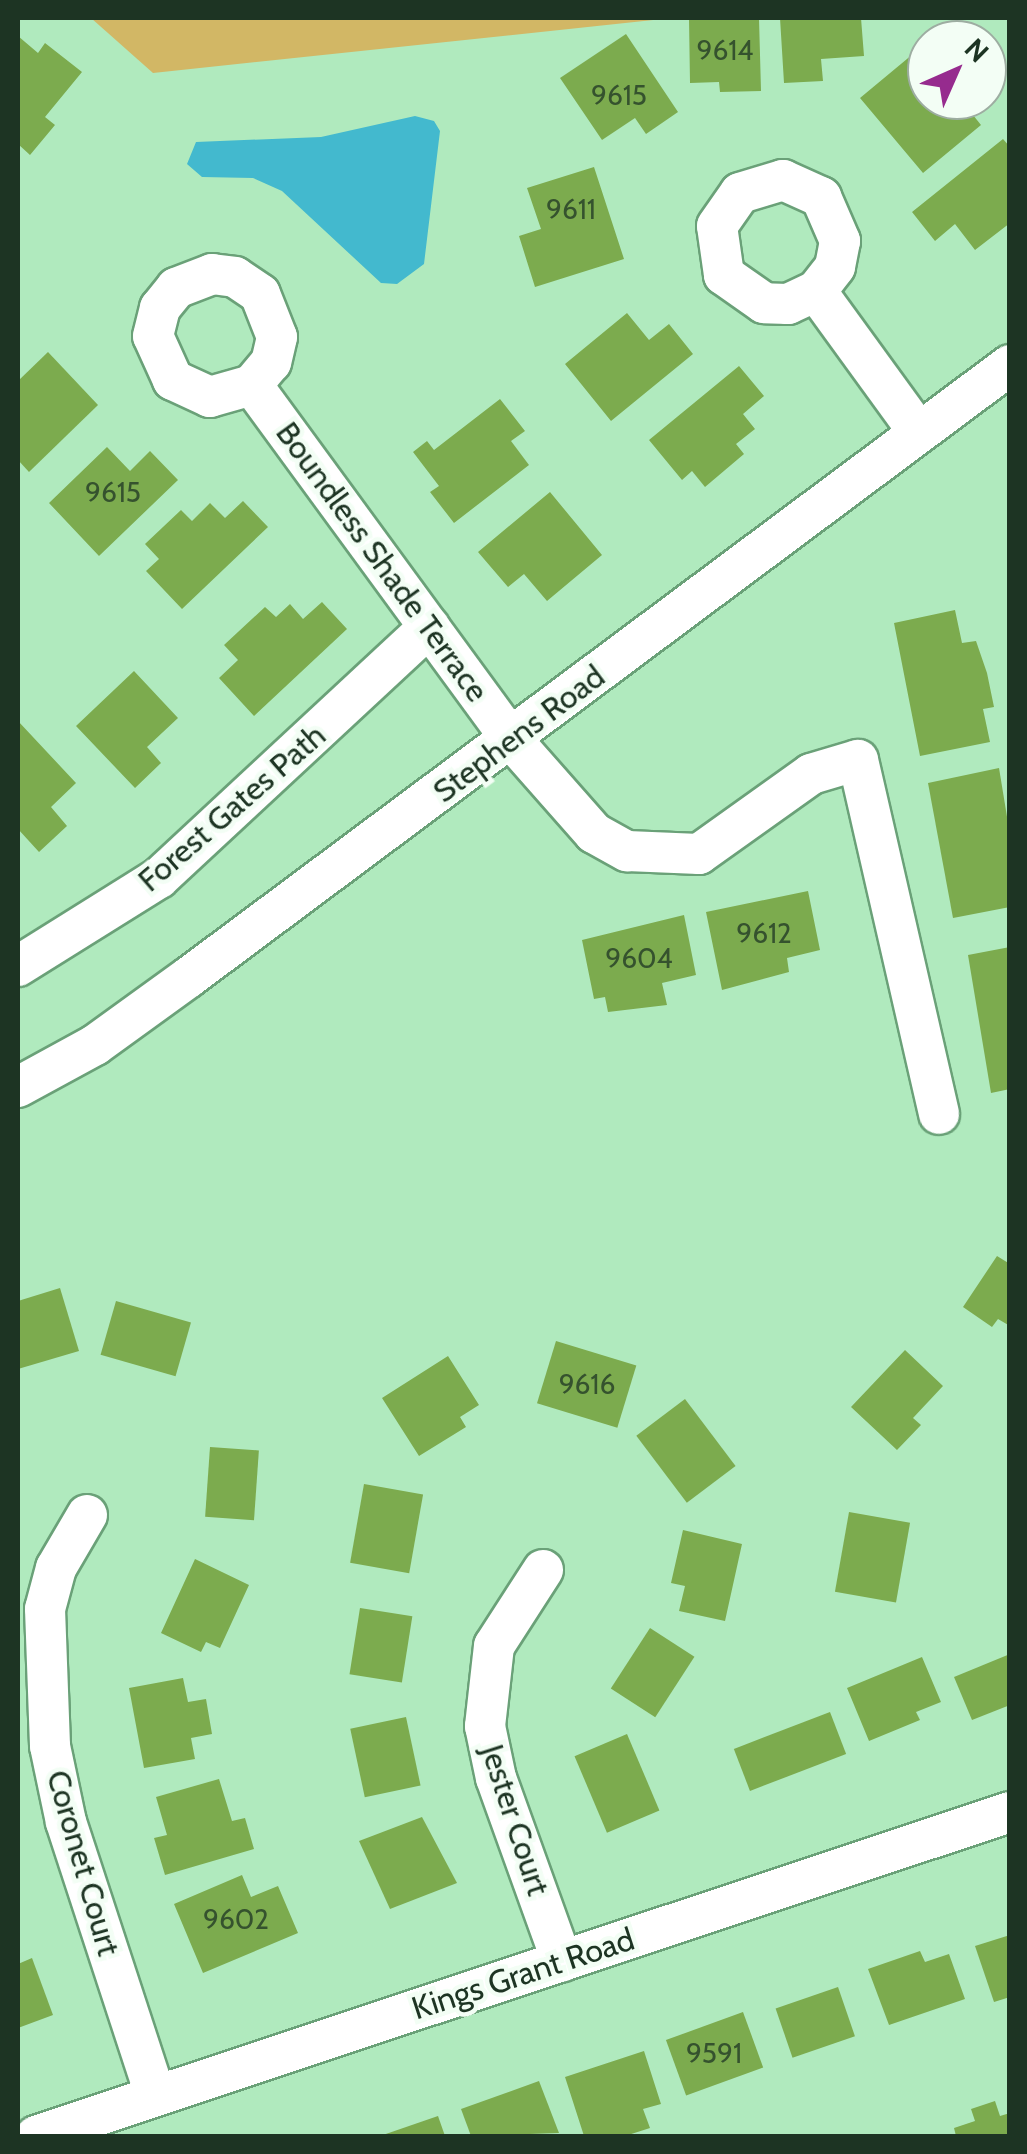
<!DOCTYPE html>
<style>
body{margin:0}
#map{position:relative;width:1027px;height:2154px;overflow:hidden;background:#b0eabe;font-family:Cabin,sans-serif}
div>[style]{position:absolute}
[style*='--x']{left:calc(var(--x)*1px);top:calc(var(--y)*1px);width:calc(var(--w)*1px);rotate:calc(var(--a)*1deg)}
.green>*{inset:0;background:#d2b765}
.water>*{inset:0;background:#43b9ce}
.building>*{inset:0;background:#7cab4e;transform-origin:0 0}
.roads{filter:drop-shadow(2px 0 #6aa178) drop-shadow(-2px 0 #6aa178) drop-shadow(0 2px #6aa178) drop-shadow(0 -2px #6aa178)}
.minor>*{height:40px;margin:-20px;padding:0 20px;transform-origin:20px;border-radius:20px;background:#fff}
span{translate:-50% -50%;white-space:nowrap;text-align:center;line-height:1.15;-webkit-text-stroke:9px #f3fef5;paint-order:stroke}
.number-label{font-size:28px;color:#35522e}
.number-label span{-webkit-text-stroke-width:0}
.street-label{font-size:32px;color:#1d3423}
.frame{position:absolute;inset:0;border:20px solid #1d3423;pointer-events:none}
.north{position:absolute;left:907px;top:20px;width:100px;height:100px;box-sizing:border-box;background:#f3fef5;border:2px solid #9dada1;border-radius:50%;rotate:45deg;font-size:28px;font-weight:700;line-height:40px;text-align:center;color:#1d3423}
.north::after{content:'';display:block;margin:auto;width:35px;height:45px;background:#962b8e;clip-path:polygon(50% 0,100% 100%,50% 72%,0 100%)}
</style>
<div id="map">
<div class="green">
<i style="clip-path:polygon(91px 18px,672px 18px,153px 73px)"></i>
</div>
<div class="water">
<i style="clip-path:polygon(415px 116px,434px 121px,440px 131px,424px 264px,397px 284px,381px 283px,282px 191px,253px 178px,202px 177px,187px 164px,196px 142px,321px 137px)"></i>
</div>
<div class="building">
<i style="clip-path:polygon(689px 18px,759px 18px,761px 91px,720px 92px,719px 82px,690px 83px)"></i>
<i style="clip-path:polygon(780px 18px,861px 18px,864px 56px,821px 59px,823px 81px,784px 83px)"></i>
<i style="clip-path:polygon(626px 34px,678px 112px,646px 134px,635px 118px,602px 140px,560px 78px)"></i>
<i style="clip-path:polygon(18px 36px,38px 53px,45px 43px,82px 72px,45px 117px,55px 125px,30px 155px,18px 144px)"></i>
<i style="clip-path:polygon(919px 49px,927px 59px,927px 100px,961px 100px,981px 125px,923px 173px,860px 98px)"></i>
<i style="clip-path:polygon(1003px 139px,1010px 147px,1010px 223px,975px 250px,955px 224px,935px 241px,912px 212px)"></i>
<i style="clip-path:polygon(594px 167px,624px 259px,535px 287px,519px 236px,541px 229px,527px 188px)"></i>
<i style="clip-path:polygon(627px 313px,649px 340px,669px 324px,693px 354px,611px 421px,565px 364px)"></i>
<i style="clip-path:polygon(48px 352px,98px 405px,29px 472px,18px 460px,18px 381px)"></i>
<i style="clip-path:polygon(739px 366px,764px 396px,743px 414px,755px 429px,736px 444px,744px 454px,705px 487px,692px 471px,682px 480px,649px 440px)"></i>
<i style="clip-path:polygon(500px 399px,525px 431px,511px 441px,529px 465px,454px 523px,430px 492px,439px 486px,413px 452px,427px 441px,434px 450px)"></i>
<i style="clip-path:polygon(107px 447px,130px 471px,150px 451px,178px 480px,99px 556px,49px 503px)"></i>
<i style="clip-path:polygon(550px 492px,602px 555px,547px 601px,524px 574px,508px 587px,478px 552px)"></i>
<i style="clip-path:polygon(243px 501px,268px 527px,182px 609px,146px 571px,159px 559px,145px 544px,181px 510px,192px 521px,210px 503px,225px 518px)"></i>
<i style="clip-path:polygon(322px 602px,347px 629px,254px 716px,219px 678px,238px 660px,224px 645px,265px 607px,276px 617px,290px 604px,303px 619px)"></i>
<i style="clip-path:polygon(955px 610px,962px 643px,976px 641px,987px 673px,994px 707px,983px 709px,990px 742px,920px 756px,894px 623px)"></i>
<i style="clip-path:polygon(134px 671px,178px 718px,147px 747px,161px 763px,135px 788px,76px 726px)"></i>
<i style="clip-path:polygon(18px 721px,76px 783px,51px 807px,67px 826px,39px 852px,18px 829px)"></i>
<i style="clip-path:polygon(999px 768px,1010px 835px,1010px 907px,953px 918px,928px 783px)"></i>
<i style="clip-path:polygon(808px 891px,820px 950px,787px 958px,789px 972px,722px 990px,706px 912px)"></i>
<i style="clip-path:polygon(684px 915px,696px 975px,662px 983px,667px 1005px,608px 1012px,605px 997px,594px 999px,582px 940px)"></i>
<i style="clip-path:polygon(1010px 947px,1010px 1089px,991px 1093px,968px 955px)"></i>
<i style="clip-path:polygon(997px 1256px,1010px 1264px,1010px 1326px,998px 1319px,992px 1327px,963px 1307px)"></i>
<i style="clip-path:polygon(60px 1288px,79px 1351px,18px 1369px,18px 1301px)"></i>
<i style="left:116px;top:1301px;width:78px;height:56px;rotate:16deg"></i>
<i style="left:556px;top:1341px;width:84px;height:65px;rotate:17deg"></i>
<i style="clip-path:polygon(905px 1350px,943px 1386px,913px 1418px,921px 1425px,897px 1450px,851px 1407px)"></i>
<i style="clip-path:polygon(448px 1356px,479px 1405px,460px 1417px,466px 1427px,419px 1456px,382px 1398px)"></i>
<i style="left:685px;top:1399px;width:84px;height:61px;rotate:53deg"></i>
<i style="left:210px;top:1447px;width:49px;height:70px;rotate:4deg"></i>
<i style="left:364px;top:1484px;width:60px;height:80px;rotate:10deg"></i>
<i style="left:849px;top:1512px;width:62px;height:81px;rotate:10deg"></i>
<i style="clip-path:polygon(683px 1530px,742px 1544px,725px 1621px,679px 1611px,685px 1586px,671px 1583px)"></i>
<i style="clip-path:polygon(195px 1559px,249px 1585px,220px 1648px,206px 1642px,201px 1652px,161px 1633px)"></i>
<i style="left:360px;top:1608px;width:53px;height:67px;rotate:9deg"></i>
<i style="left:650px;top:1628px;width:53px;height:72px;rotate:33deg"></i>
<i style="clip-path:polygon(1010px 1654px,1010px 1705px,972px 1720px,954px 1677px)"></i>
<i style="clip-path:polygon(922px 1657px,941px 1702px,916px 1712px,920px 1720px,869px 1741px,847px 1688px)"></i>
<i style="clip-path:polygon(183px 1678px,188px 1702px,206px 1699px,212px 1734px,191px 1738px,195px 1759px,144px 1768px,129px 1688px)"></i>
<i style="left:830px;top:1712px;width:45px;height:103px;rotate:69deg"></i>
<i style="left:406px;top:1717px;width:70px;height:57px;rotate:78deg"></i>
<i style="left:627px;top:1734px;width:83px;height:57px;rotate:67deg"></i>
<i style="clip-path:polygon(219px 1779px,232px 1821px,245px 1818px,254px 1849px,165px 1875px,154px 1838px,167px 1835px,156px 1797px)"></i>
<i style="clip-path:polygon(422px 1817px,457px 1883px,390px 1909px,359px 1841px)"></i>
<i style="clip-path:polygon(242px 1875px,251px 1897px,278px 1886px,298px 1933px,203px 1973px,174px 1904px)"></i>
<i style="clip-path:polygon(1010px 1935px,1010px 1997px,994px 2002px,975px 1946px)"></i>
<i style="clip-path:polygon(920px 1951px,925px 1962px,949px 1954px,965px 1999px,889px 2025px,868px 1969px)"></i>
<i style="clip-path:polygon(32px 1958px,53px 2015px,18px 2028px,18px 1964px)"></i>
<i style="left:838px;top:1987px;width:52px;height:66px;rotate:71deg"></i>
<i style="left:743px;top:2012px;width:59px;height:82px;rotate:70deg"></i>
<i style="clip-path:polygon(644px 2051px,661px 2104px,643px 2109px,650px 2128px,625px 2136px,584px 2136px,565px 2077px)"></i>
<i style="clip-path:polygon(539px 2081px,559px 2133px,471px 2136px,461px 2109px)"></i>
<i style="clip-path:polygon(995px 2101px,1000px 2116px,1010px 2113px,1010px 2136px,956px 2136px,954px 2128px,975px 2121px,971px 2109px)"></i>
<i style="clip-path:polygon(438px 2116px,445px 2136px,380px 2136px)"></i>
</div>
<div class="roads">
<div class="minor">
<i style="--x:816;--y:291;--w:31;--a:155"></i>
<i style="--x:788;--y:304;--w:24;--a:-178"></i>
<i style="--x:764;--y:303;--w:49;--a:-145"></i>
<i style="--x:724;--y:275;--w:49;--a:-98.1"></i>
<i style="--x:717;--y:226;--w:40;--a:-55.1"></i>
<i style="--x:740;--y:193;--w:45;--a:-16.8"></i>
<i style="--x:783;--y:180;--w:42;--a:24.1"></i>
<i style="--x:821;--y:197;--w:48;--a:66.6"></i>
<i style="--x:840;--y:241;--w:26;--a:101"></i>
<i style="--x:835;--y:267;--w:31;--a:128"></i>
<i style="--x:816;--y:291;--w:175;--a:54"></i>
<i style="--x:252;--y:385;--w:44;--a:164.1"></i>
<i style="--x:210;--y:397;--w:41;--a:-155.3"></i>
<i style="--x:173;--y:380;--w:48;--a:-114.4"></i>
<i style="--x:153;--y:336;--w:29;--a:-76"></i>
<i style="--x:160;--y:308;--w:26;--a:-51"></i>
<i style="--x:176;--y:288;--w:39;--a:-21"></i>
<i style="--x:212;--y:274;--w:23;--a:7"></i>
<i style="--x:235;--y:277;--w:30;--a:34"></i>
<i style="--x:260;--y:294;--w:46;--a:68.4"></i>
<i style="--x:277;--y:337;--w:26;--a:103"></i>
<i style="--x:271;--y:362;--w:30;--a:130"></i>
<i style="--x:252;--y:385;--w:440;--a:53.8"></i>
<i style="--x:512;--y:740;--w:124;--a:48.6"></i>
<i style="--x:594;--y:833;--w:38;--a:29"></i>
<i style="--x:627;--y:851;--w:72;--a:2.4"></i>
<i style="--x:699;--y:854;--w:138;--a:-35.5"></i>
<i style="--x:811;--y:774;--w:49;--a:-16.6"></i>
<i style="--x:858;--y:760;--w:363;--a:77.1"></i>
<i style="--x:18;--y:966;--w:166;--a:-32"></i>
<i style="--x:159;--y:878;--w:369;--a:-42.9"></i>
<i style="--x:18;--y:1087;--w:88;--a:-28.6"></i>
<i style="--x:95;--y:1045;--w:116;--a:-35.9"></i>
<i style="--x:189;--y:977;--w:1024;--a:-36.7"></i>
<i style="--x:87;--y:1515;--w:61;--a:120.3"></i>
<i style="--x:56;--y:1568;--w:42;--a:105"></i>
<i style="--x:45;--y:1609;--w:137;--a:87.9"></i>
<i style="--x:50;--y:1746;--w:78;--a:78.1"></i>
<i style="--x:66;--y:1822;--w:287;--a:71.9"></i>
<i style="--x:543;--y:1570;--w:90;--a:122.8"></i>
<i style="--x:494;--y:1646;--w:81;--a:96.4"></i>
<i style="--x:485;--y:1726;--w:53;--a:78.1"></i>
<i style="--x:496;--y:1778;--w:195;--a:70.2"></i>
<i style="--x:36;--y:2136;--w:1026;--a:-18.4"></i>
</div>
</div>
<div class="number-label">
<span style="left:725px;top:50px">9614</span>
<span style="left:619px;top:95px">9615</span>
<span style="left:571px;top:209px">9611</span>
<span style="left:113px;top:492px">9615</span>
<span style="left:764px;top:933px">9612</span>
<span style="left:639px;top:958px">9604</span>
<span style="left:587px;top:1384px">9616</span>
<span style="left:236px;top:1919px">9602</span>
<span style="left:714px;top:2053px">9591</span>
</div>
<div class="street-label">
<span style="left:382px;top:562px;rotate:54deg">Boundless Shade Terrace</span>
<span style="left:519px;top:734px;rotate:-37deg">Stephens Road</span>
<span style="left:232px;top:808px;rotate:-41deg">Forest Gates Path</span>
<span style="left:515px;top:1820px;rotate:72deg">Jester Court</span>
<span style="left:83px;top:1863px;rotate:74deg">Coronet Court</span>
<span style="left:523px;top:1974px;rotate:-18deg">Kings Grant Road</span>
</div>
<div class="frame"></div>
<div class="north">N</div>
</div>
